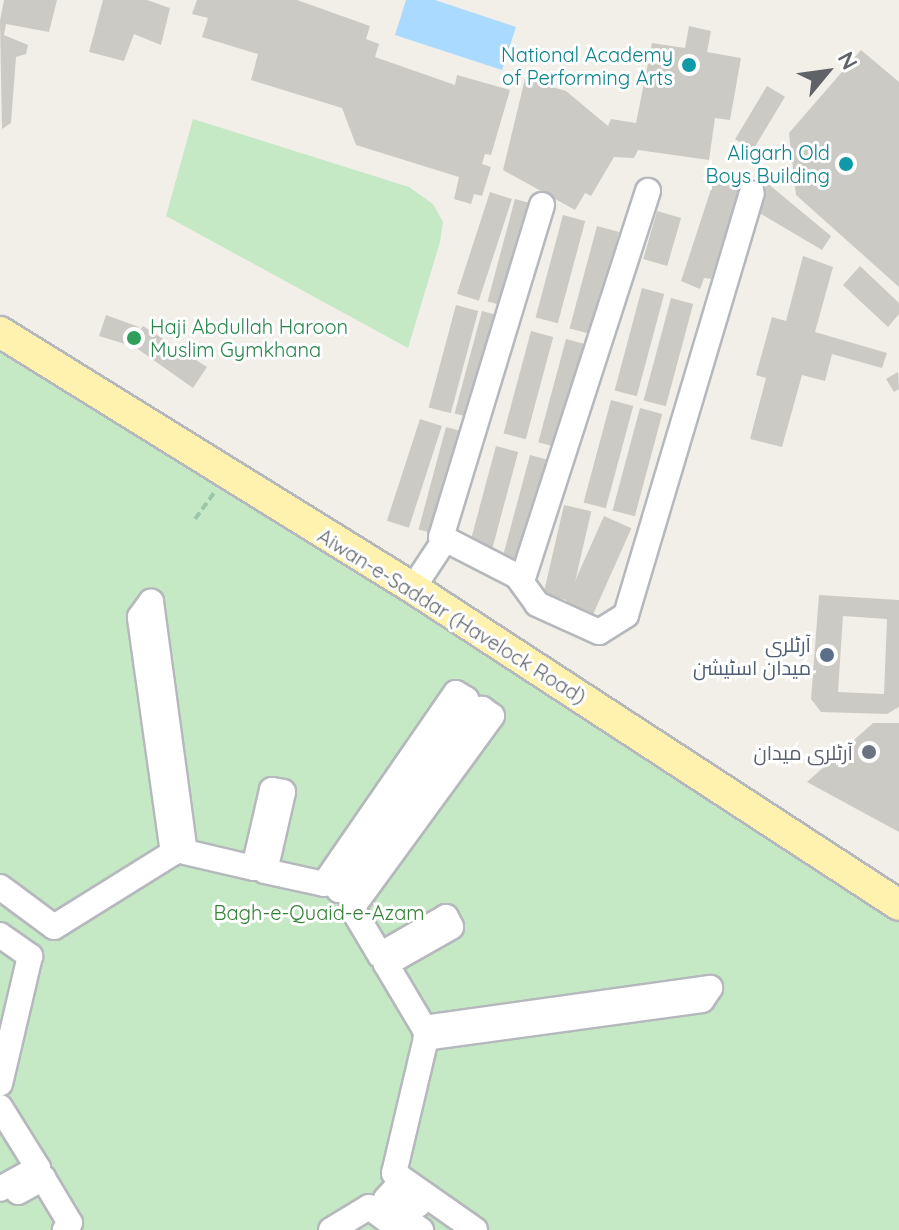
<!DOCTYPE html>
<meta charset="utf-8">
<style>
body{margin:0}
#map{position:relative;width:899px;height:1230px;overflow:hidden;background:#f1efe8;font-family:Quicksand,Cairo,sans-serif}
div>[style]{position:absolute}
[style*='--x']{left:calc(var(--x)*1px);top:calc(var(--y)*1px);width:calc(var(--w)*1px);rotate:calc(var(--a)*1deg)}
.green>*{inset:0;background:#c5e8c5}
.water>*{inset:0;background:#aadaff}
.building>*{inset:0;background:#cccac5;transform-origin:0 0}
.path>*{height:4px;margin-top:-2px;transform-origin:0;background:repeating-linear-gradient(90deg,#9cc7a9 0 8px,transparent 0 12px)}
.roads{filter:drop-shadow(2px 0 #b5b8bc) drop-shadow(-2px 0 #b5b8bc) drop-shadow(0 2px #b5b8bc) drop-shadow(0 -2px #b5b8bc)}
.minor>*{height:24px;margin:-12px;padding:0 12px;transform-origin:12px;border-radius:12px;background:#fff}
.major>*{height:30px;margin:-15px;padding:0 15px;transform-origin:15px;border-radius:15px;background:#fff2af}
.dots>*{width:22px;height:22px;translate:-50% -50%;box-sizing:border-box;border:4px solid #fff;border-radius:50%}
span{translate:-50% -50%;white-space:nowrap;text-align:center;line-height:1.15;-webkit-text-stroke:6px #fff;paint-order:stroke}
.culture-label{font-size:20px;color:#0d838f}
.right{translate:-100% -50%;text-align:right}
.leisure-label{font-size:20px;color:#27864d}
.left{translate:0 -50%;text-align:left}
.street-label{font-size:20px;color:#5f6368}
.service-label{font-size:20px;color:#4e5e75}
.worship-label{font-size:20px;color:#5b616d}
.park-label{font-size:20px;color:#348238}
.north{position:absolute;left:787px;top:32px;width:80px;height:80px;-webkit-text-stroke:6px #fff;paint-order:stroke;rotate:61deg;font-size:22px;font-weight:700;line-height:32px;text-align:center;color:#5f6368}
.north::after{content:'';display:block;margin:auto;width:28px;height:36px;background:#5f6368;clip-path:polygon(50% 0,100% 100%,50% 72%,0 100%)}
</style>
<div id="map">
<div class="green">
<i style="clip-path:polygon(193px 119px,409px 187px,433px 204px,443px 222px,440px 242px,408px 348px,166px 216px)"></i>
<i style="clip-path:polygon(0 332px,899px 892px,899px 1230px,0 1230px)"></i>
</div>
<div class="water">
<i style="clip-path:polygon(406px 0,435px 0,516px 27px,502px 70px,395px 35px)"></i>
</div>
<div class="building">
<i style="clip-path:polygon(4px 0,57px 0,49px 32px,6px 24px,4px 35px,28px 45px,26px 54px,16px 57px,11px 123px,2px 129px,0 21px)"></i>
<i style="clip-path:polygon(103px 0,147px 0,170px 8px,161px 45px,134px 34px,124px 61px,89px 52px)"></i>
<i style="clip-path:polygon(197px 0,297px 0,370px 26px,366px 39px,379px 44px,375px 57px,455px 85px,457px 75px,510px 90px,491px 155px,485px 154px,482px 164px,491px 167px,482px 196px,474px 194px,471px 204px,454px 199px,459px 177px,356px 145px,342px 108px,251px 80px,258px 54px,202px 37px,208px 18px,192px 14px)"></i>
<i style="clip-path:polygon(689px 26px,711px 31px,707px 52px,741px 58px,730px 120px,715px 118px,709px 160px,638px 150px,634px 158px,614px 157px,591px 196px,585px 193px,575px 210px,503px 170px,525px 79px,566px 91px,608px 126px,611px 119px,636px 123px,652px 43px,685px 48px)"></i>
<i style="clip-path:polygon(861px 50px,899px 82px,899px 287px,796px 195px,789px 133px)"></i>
<i style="left:767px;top:86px;width:21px;height:62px;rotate:31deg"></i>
<i style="clip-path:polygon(715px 177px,740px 188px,711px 279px,704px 278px,700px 289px,681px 281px)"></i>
<i style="clip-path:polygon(767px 183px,831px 236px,822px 250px,756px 211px)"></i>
<i style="left:490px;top:192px;width:23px;height:107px;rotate:18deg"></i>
<i style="left:515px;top:199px;width:23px;height:106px;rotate:15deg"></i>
<i style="left:657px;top:211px;width:25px;height:50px;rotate:16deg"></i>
<i style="left:563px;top:215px;width:23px;height:106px;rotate:15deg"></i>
<i style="left:597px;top:226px;width:23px;height:106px;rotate:15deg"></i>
<i style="clip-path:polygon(803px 256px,833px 267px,815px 332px,887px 353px,882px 368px,832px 354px,825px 381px,802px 375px,782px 447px,750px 439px,766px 378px,756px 375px,772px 317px,786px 321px)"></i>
<i style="clip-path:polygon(860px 266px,899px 303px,899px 314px,888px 327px,843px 285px)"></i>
<i style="left:642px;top:288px;width:23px;height:106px;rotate:15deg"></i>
<i style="left:671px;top:298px;width:23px;height:106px;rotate:15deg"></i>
<i style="left:456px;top:305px;width:23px;height:106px;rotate:15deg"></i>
<i style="left:482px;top:311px;width:23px;height:106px;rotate:15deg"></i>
<i style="clip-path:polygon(106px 315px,139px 327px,137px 333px,143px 326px,207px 367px,193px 388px,135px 347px,99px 336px)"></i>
<i style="left:531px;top:331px;width:23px;height:106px;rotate:15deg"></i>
<i style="left:566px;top:339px;width:23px;height:107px;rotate:15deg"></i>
<i style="clip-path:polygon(898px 372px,899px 389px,894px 392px,886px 379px)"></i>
<i style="left:611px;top:400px;width:23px;height:106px;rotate:15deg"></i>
<i style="left:640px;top:408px;width:23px;height:106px;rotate:15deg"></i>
<i style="left:420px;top:419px;width:23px;height:107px;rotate:18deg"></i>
<i style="left:446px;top:427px;width:23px;height:106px;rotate:15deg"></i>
<i style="left:496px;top:446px;width:23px;height:106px;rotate:15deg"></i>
<i style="left:530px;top:455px;width:23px;height:106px;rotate:15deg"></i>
<i style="left:564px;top:505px;width:28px;height:92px;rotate:13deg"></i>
<i style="left:604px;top:516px;width:30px;height:98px;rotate:24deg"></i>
<i style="clip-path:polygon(evenodd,819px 595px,899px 600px,899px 707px,887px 714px,821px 712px,811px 699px,819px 595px,843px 616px,887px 619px,884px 694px,838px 692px,843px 616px)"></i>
<i style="clip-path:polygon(873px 723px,899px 723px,899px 832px,807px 782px)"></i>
</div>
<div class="path">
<i style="--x:195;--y:519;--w:32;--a:-54"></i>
</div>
<div class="roads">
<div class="minor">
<i style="--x:542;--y:205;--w:347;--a:106.9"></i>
<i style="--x:441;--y:537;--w:85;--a:27.2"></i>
<i style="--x:517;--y:576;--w:34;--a:54"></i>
<i style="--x:537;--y:604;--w:68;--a:24.3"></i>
<i style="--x:599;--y:632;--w:32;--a:-32"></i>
<i style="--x:626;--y:615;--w:440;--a:-73.4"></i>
<i style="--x:522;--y:581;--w:410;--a:-72.1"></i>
<i style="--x:413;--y:588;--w:56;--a:-56.6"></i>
<i style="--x:0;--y:887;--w:67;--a:36.5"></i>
<i style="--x:54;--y:927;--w:140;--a:-31.9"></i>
<i style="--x:173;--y:853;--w:238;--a:-98"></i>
<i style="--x:140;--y:617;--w:19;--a:-54"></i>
<i style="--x:151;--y:602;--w:252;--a:82.3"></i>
<i style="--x:185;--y:852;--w:71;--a:13.1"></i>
<i style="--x:254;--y:868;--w:80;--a:-77"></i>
<i style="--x:272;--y:790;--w:11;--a:10"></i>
<i style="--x:283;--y:792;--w:81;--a:102.8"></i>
<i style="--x:265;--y:871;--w:60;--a:12.4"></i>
<i style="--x:324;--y:884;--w:232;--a:-55.4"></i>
<i style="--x:456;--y:693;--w:12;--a:31"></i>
<i style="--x:466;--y:699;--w:223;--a:125"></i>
<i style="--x:338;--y:882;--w:8;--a:83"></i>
<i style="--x:339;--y:890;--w:11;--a:10"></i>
<i style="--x:350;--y:892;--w:226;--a:-54.2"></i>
<i style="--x:482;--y:709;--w:12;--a:35"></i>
<i style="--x:492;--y:716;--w:238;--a:126.1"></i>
<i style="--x:352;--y:908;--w:55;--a:59.2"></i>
<i style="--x:380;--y:955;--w:76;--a:-29.9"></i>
<i style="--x:446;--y:917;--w:11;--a:63"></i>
<i style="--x:451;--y:927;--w:75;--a:150.4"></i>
<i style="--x:386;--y:964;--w:74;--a:59.3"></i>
<i style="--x:424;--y:1028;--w:289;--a:-8"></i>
<i style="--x:710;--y:988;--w:14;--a:124"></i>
<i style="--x:702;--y:1000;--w:279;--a:172.2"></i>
<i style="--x:426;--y:1038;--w:139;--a:103.3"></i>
<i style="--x:394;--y:1173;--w:99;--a:35.1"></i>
<i style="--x:0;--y:935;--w:37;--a:35"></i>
<i style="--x:30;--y:956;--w:131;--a:103.2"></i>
<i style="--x:0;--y:1107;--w:72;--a:58.1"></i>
<i style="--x:38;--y:1168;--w:43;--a:151.1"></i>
<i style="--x:18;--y:1192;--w:29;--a:-29"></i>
<i style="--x:43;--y:1178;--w:52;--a:59"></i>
<i style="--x:70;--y:1223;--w:9;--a:126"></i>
<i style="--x:418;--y:1205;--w:28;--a:-148"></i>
<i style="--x:394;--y:1190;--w:12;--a:132"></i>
<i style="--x:386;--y:1199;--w:7;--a:74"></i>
<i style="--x:388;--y:1206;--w:41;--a:36"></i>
<i style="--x:331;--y:1230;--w:44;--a:-31.2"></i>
<i style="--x:369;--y:1207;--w:32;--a:36"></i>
</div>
<div class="major">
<i style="--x:0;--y:332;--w:486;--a:31.8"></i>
<i style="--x:413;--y:588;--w:580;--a:33.11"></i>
</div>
</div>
<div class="dots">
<i style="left:689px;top:65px;background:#0f9aa8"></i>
<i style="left:846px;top:164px;background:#0f9aa8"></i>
<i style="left:134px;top:338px;background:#2e9e5b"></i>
<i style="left:827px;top:655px;background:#5c6f8a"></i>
<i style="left:869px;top:752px;background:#6b7280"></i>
</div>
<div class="culture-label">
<span class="right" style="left:673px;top:66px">National Academy<br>of Performing Arts</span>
<span class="right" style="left:830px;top:164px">Aligarh Old<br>Boys Building</span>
</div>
<div class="leisure-label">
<span class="left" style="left:150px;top:338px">Haji Abdullah Haroon<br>Muslim Gymkhana</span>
</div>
<div class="street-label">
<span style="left:452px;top:616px;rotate:32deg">Aiwan-e-Saddar (Havelock Road)</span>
</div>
<div class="service-label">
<span class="right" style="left:811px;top:656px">آرٹلری<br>میدان اسٹیشن</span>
</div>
<div class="worship-label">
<span class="right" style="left:853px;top:752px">آرٹلری میدان</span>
</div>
<div class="park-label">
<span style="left:319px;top:912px">Bagh-e-Quaid-e-Azam</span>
</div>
<div class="north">N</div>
</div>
